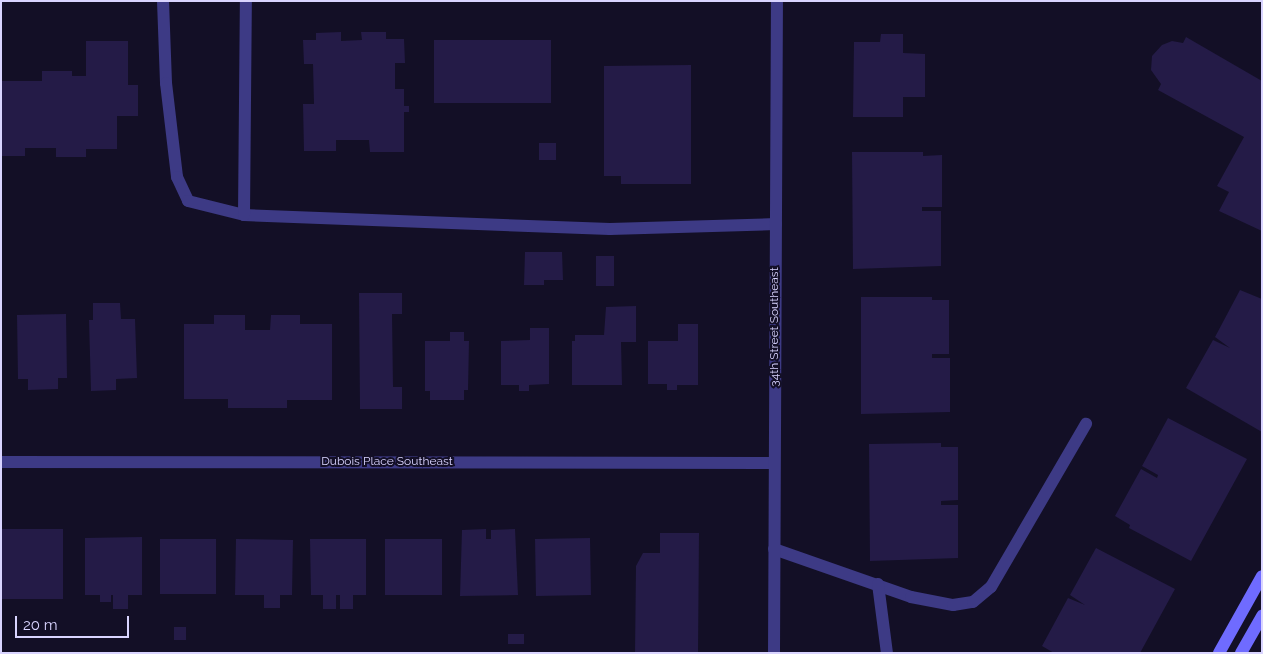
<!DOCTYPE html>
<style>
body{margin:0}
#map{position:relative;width:1263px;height:654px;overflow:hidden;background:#130f26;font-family:Raleway,sans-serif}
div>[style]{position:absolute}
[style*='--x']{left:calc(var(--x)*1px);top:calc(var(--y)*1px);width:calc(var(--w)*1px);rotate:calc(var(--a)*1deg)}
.building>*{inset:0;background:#241b47;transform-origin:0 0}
.lane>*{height:12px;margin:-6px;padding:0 6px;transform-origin:6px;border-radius:6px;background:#3d3a85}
.street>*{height:12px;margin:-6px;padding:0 6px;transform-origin:6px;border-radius:6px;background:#3d3a85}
.secondary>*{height:12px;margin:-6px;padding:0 6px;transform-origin:6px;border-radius:6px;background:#6f6bff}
span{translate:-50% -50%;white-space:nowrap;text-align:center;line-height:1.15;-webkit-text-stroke:4px #130f26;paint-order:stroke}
.street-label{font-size:12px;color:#d9d4ff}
.frame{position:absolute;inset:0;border:2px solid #d9d4ff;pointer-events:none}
.scale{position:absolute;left:15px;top:616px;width:114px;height:22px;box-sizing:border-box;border:2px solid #d9d4ff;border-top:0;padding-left:6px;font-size:15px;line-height:18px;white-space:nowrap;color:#d9d4ff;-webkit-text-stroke:4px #130f26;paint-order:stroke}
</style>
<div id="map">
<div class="building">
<i style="clip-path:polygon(341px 32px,341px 41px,362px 40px,361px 32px,386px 32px,386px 39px,404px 39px,405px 63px,395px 63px,395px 89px,404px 89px,404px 106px,409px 106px,409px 112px,404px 112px,404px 152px,370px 152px,369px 140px,336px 140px,336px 151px,304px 151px,303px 104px,314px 104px,313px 64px,304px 64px,303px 40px,316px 40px,316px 33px)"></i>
<i style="clip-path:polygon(881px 34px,903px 34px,903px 53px,925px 54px,925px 97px,903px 97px,903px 117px,853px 117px,854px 42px,880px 42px)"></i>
<i style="clip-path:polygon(1186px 37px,1262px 81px,1262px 231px,1219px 211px,1229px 192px,1217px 186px,1244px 137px,1158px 90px,1161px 84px,1151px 70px,1152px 56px,1162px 45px,1172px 41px,1183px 43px)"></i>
<i style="left:434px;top:40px;width:117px;height:63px"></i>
<i style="clip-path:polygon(86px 41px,128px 41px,128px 85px,138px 85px,138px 116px,117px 116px,117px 149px,86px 149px,86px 157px,56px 157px,56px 148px,25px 148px,25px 156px,1px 156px,1px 81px,42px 81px,42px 71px,72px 71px,72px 76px,86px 76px)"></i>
<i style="clip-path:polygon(691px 65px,691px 184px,621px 184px,621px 176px,604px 176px,604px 66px)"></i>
<i style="left:539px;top:143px;width:17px;height:17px"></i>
<i style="clip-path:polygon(852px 152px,923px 152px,923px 156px,942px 155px,942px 207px,922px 207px,922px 211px,941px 211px,941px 266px,853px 269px)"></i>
<i style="clip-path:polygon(525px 252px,562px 252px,563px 280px,544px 280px,544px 285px,524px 285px)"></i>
<i style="left:596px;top:256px;width:18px;height:30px"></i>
<i style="clip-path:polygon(1240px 290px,1262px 299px,1262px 432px,1186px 388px,1213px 340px,1230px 348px,1215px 337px)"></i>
<i style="clip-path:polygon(359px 293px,402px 293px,402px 314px,392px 314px,393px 387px,402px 387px,402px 409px,360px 409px)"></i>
<i style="clip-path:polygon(861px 297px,932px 297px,932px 300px,949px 300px,949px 354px,932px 354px,932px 358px,950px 358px,950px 412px,861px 414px)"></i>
<i style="clip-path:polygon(93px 303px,120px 303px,121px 319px,135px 319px,137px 378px,116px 379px,116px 390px,91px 391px,89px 320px,93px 320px)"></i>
<i style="clip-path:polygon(636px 306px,636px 342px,621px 342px,622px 385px,572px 385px,572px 341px,575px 341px,575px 335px,604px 335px,606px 307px)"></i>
<i style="clip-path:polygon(66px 314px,67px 378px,58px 378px,58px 389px,28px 390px,28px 379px,18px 379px,17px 315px)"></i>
<i style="clip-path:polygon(214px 315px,245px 315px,245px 330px,270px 330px,271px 315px,300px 315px,300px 324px,332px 324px,332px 400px,287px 400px,287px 408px,228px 408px,228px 399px,184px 399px,184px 324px,214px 324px)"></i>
<i style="clip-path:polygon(678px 324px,698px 324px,698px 385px,677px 385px,677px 390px,667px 390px,667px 384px,648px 384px,648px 341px,678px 341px)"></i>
<i style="clip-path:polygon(530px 328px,549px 328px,549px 384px,529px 385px,529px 391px,519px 391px,519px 385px,501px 385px,501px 341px,530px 340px)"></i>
<i style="clip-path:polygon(450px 332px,464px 332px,464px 341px,469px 341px,468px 390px,464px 390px,464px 400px,430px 400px,430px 391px,425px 391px,425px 341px,450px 341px)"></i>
<i style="clip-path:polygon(1168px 418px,1247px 459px,1191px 561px,1129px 528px,1130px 525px,1115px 516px,1141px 469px,1157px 478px,1158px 475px,1142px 466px)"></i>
<i style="clip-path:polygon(941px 443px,941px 447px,958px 447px,958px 500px,941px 501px,941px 505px,958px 505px,958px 558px,870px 561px,869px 444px)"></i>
<i style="left:1px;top:529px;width:62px;height:70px"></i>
<i style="clip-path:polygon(486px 529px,486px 539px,491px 539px,491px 530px,515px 529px,518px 595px,460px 596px,462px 530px)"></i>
<i style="clip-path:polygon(660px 533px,699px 533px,698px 653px,635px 653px,636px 566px,643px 553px,660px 553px)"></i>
<i style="clip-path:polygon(142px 537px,142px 595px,128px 595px,128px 609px,113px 609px,113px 595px,111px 595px,111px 602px,100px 602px,100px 595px,85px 595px,85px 538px)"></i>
<i style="left:590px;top:538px;width:57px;height:55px;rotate:89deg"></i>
<i style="left:160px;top:539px;width:56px;height:55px"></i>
<i style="clip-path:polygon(236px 539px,293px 540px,292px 595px,280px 595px,280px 608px,264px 608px,264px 595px,235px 595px)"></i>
<i style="clip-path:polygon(310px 539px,366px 539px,366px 595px,353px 595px,353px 609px,340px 609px,340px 595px,336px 595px,336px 609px,323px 609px,323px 595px,311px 595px)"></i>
<i style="left:385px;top:539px;width:57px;height:56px"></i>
<i style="clip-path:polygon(1096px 548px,1175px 589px,1140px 653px,1054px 653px,1042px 646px,1068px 598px,1085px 605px,1070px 595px)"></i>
<i style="left:174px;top:627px;width:12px;height:13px"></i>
<i style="left:508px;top:634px;width:16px;height:10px"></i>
</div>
<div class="lane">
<i style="--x:163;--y:1;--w:82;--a:87.9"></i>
<i style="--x:166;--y:83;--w:95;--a:83.3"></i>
<i style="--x:177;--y:177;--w:26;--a:65"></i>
<i style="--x:188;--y:201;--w:58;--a:14"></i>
<i style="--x:244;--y:215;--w:366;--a:2.2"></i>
<i style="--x:610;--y:229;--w:166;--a:-1.7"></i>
<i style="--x:244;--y:215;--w:214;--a:-89.5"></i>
<i style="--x:774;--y:549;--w:145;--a:19.3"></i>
<i style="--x:911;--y:597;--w:43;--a:10.8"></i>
<i style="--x:953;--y:605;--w:20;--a:-9"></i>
<i style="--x:973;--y:602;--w:23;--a:-40"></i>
<i style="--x:991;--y:587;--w:189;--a:-59.8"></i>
<i style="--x:878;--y:584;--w:70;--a:82.6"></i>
</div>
<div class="street">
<i style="--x:1;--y:462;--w:773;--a:0.07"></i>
<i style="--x:774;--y:653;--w:652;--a:-89.74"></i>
</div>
<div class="secondary">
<i style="--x:1219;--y:653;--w:88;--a:-60.8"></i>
<i style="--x:1241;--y:653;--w:43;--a:-60.4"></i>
</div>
<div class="street-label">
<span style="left:775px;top:327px;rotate:-90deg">34th Street Southeast</span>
<span style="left:387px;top:462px">Dubois Place Southeast</span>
</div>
<div class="frame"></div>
<div class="scale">20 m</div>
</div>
